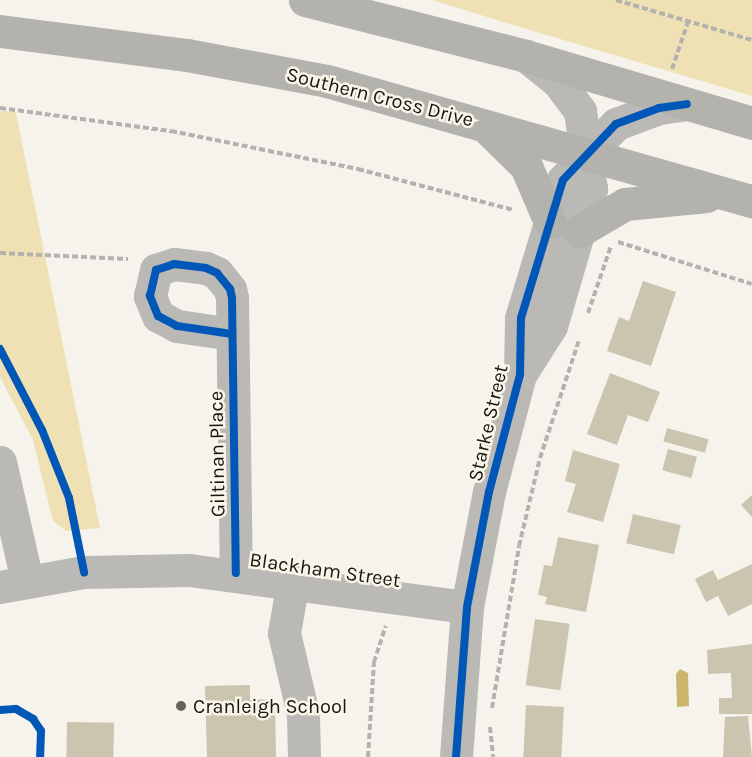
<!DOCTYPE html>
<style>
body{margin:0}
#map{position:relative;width:752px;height:757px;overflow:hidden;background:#f5f3ec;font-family:Karla,sans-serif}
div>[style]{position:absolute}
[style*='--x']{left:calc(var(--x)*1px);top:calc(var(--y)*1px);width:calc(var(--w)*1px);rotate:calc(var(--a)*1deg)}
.green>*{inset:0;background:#efe1b4}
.water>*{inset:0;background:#cab56d}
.building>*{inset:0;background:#cbc4ae;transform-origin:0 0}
.path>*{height:4px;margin-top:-2px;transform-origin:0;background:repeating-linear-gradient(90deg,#b4b2af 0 6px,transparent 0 9px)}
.minor>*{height:33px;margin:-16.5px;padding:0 16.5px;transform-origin:16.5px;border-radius:16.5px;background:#bab9b6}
.major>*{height:33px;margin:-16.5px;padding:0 16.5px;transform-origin:16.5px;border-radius:16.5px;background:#b3b2ad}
.cycleway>*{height:8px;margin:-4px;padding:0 4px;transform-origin:4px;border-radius:4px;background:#0057b8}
.dots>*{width:16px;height:16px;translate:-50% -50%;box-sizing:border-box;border:3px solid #f9f5e8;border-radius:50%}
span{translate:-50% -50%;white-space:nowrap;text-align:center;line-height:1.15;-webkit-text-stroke:5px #f9f5e8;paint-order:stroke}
.street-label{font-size:20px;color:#171611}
.poi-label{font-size:20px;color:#171611}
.left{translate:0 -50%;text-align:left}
</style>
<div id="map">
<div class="green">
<i style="clip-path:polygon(432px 0,752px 0,752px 96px,500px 21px)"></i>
<i style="clip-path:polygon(0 111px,16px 112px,17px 118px,100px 528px,66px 531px,53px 521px,33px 440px,0 377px)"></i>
</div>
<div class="water">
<i style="clip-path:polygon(680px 669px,688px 673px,689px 706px,677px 707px,676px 674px)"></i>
</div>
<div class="building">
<i style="clip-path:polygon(643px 281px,676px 292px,651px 366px,607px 351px,619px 317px,629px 321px)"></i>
<i style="clip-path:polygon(610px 373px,660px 392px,648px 422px,628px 415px,617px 445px,587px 434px)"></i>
<i style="left:667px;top:428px;width:43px;height:14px;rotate:15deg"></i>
<i style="left:668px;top:449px;width:30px;height:22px;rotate:15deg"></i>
<i style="clip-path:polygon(573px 450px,620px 464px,603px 522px,567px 512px,576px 484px,565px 481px)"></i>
<i style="clip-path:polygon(752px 495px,752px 517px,741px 505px)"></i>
<i style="left:633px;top:514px;width:49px;height:30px;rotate:13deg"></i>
<i style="clip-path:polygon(558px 537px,599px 545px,586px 612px,545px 604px,547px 597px,538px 595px,544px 565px,552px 566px)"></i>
<i style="clip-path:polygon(752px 564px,752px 604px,728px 616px,718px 596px,706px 602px,695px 579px,713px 570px,718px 580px)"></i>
<i style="left:535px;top:619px;width:35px;height:67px;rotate:8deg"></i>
<i style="clip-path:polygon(752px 644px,752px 714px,719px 714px,719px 698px,732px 698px,731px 673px,708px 674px,707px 650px)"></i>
<i style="clip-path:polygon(250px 685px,250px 700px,275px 699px,276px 757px,207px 757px,205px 686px)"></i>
<i style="left:526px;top:705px;width:38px;height:52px;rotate:3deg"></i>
<i style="clip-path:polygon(748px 716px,752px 757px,723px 757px,725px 717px)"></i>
<i style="left:67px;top:722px;width:47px;height:35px;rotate:1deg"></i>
</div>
<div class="path">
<i style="--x:616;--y:0;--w:142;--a:16.4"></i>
<i style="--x:672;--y:69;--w:50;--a:-71.2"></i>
<i style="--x:0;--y:108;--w:173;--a:7.7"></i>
<i style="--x:171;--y:131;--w:191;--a:11.5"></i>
<i style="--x:358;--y:169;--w:160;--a:14.8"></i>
<i style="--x:618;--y:242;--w:140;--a:17.4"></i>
<i style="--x:0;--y:253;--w:128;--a:2.7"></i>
<i style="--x:588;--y:313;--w:71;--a:-71.1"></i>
<i style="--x:492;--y:708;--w:164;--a:-80.5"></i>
<i style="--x:519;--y:546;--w:90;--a:-76.6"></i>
<i style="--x:540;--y:458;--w:124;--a:-71.7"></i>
<i style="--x:490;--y:727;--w:30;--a:84"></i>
<i style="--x:368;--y:757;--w:95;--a:-86.4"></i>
<i style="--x:374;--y:662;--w:38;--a:-72"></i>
</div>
<div class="minor">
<i style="--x:232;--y:334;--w:56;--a:-171.7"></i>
<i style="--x:177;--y:326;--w:21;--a:-152"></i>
<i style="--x:158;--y:316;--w:22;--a:-112"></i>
<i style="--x:150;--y:296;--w:27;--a:-77"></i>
<i style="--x:156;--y:270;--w:19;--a:-18"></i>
<i style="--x:174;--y:264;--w:32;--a:7"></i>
<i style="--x:206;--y:268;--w:12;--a:24"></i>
<i style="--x:217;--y:273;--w:21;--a:51"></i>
<i style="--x:230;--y:289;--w:9;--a:77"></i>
<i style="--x:232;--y:298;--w:275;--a:89.2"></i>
<i style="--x:520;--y:375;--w:58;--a:-57.7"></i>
<i style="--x:551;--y:326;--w:143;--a:-73.7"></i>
<i style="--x:591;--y:189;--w:79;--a:-98"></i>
<i style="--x:580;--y:111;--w:38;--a:-127"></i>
<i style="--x:557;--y:81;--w:40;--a:-141"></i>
<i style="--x:0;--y:462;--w:122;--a:77.2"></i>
<i style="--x:293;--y:581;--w:53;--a:99.8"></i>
<i style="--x:284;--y:633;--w:83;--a:76.8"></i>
<i style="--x:303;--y:714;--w:43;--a:88.7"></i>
<i style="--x:0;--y:587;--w:85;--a:-10.1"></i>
<i style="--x:84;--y:572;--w:105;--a:-1.1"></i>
<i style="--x:189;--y:570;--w:280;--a:7.6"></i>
<i style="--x:456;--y:757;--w:150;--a:-85.8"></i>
<i style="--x:467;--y:607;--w:117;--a:-79.2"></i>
<i style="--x:489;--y:492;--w:121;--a:-75.2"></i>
<i style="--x:520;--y:375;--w:57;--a:-89"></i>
<i style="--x:521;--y:318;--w:144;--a:-73.1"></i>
<i style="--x:563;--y:180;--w:77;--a:-46.6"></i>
<i style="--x:616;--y:124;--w:46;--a:-20.4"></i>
<i style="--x:659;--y:108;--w:28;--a:-8"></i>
</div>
<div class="major">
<i style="--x:305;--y:0;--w:228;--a:14.2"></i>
<i style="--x:526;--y:56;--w:236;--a:16.5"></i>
<i style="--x:0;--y:31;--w:189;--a:7.3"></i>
<i style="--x:187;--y:55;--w:142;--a:10.5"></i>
<i style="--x:327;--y:81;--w:442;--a:15.8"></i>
<i style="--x:485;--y:126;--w:57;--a:44.3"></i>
<i style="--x:526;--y:166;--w:61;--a:66.8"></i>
<i style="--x:579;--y:231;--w:53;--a:-30.4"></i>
<i style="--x:625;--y:204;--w:82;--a:-5.6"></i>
</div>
<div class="cycleway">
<i style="--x:232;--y:334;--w:56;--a:-171.7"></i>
<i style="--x:177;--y:326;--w:21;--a:-152"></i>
<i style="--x:158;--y:316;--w:22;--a:-112"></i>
<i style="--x:150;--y:296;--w:27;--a:-77"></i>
<i style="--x:156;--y:270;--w:19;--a:-18"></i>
<i style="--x:174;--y:264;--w:32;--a:7"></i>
<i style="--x:206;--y:268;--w:12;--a:24"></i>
<i style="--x:217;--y:273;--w:21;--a:51"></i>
<i style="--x:230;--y:289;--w:9;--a:77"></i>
<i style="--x:232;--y:298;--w:275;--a:89.2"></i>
<i style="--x:0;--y:349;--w:91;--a:62.6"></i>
<i style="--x:42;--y:430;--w:73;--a:68.3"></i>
<i style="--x:69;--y:498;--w:76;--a:78.5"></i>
<i style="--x:0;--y:710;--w:16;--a:-4"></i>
<i style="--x:16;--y:709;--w:20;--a:30"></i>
<i style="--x:33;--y:719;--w:14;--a:56"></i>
<i style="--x:41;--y:731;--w:26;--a:92"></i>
<i style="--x:456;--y:757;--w:150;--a:-85.8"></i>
<i style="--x:467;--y:607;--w:117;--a:-79.2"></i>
<i style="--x:489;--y:492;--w:121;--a:-75.2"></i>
<i style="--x:520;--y:375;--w:57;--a:-89"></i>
<i style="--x:521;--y:318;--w:144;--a:-73.1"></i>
<i style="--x:563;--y:180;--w:77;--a:-46.6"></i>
<i style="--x:616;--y:124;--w:46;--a:-20.4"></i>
<i style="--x:659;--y:108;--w:28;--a:-8"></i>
</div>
<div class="dots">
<i style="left:181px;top:706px;background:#65635e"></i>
</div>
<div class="street-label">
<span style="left:380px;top:97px;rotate:14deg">Southern Cross Drive</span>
<span style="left:488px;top:423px;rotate:-77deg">Starke Street</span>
<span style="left:217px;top:454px;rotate:-91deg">Giltinan Place</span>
<span style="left:325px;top:570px;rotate:8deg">Blackham Street</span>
</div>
<div class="poi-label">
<span class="left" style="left:193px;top:706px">Cranleigh School</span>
</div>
</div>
